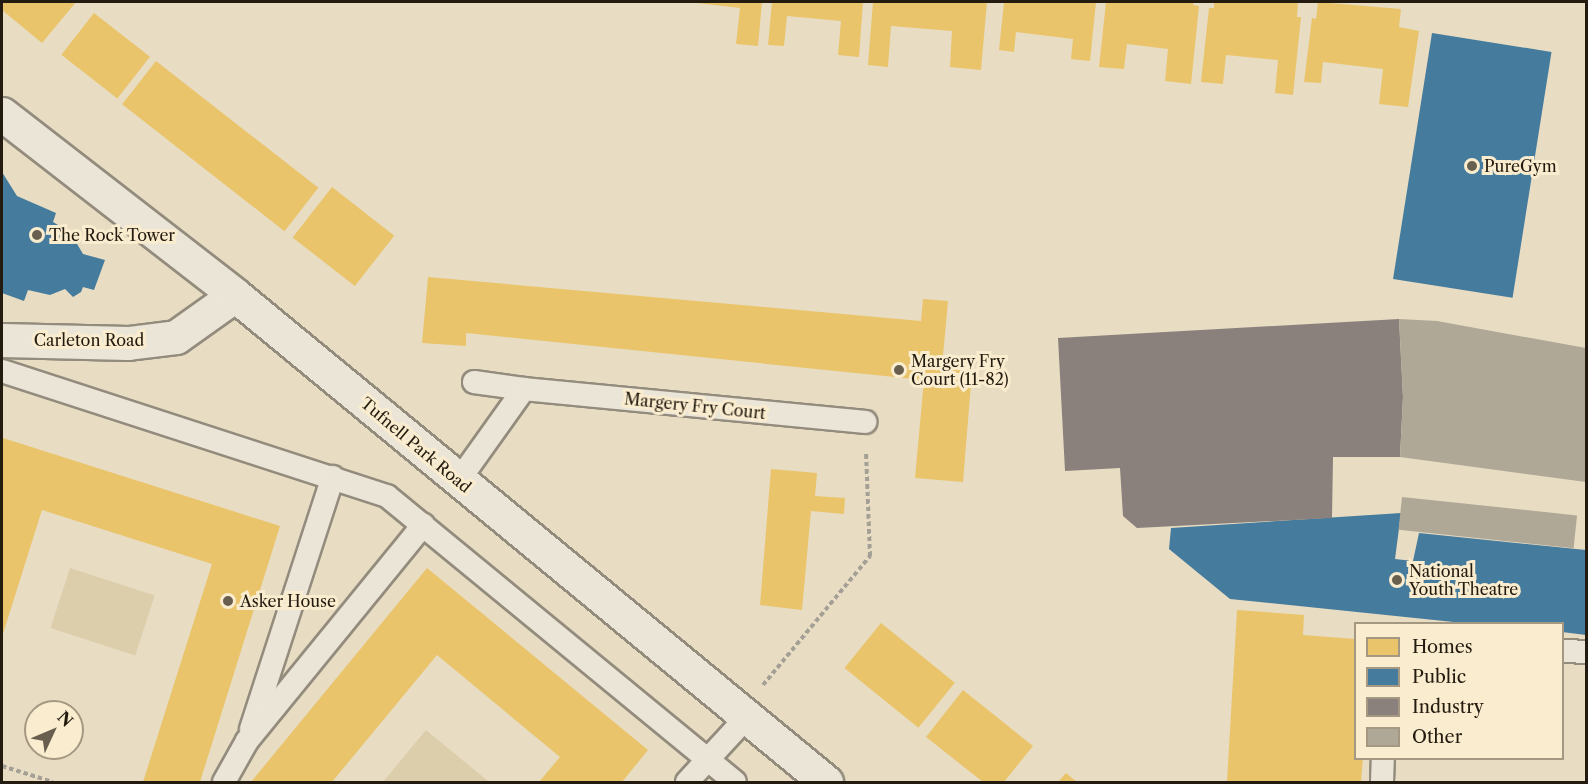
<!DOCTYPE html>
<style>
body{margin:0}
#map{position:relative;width:1588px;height:784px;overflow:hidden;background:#e8dcc3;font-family:"Libre Caslon Text",serif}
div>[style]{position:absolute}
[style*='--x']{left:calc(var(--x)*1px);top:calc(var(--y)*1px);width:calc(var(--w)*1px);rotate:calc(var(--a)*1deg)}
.green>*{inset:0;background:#dccdab;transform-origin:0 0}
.homes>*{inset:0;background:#e9c46a;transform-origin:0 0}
.public>*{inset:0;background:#457b9d;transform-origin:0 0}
.industry>*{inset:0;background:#8a817c}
.building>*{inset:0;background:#b0a897;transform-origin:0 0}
.path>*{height:4px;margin-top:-2px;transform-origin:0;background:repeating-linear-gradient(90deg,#a5a095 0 4.5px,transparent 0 7.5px)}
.roads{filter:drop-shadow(2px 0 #938c7d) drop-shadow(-2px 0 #938c7d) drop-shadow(0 2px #938c7d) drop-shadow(0 -2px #938c7d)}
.service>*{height:22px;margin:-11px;padding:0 11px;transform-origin:11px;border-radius:11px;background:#ebe5d8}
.minor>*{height:33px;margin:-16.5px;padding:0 16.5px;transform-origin:16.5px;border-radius:16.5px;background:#ebe5d8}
.tertiary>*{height:33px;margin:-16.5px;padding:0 16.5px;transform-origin:16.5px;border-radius:16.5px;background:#ebe5d8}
.dots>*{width:16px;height:16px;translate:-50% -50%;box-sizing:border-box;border:3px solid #faecce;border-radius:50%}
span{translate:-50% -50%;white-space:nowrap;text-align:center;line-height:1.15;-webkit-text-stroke:6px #faecce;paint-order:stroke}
.poi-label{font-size:16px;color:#231b10}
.left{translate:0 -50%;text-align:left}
.street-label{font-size:16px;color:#231b10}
.frame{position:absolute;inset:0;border:3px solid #231b10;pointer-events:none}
.legend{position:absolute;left:1354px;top:622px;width:210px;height:138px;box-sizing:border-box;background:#faecce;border:2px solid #a49882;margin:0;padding:8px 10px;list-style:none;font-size:18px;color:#231b10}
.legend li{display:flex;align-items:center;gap:12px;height:30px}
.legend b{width:30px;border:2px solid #a49882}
.north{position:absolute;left:24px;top:700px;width:60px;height:60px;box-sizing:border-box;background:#faecce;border:2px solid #a49882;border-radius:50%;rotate:46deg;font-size:16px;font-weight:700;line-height:24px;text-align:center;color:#231b10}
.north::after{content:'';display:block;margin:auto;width:21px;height:27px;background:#685f4f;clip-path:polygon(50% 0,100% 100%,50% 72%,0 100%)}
</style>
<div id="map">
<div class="green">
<i style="left:70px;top:568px;width:89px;height:63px;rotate:18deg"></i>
<i style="clip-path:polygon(426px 730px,489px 782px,383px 782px)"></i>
</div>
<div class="homes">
<i style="clip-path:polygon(2px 2px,76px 2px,42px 43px,2px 10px)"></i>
<i style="clip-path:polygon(688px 2px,762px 2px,758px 46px,736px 44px,740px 8px)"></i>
<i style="clip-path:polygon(772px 2px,863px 2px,859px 57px,838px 55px,841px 21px,787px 16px,784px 46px,768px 45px)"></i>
<i style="clip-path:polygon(873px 2px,987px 2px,981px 70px,950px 67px,952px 31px,891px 26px,888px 67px,868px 65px)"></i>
<i style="clip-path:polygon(1004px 2px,1096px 2px,1090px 61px,1071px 59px,1073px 39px,1016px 32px,1014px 52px,999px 50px)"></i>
<i style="clip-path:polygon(1106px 2px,1194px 2px,1193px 5px,1199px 6px,1191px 84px,1165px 81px,1168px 49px,1127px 44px,1124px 69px,1099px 67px)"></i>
<i style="clip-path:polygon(1214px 2px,1298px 2px,1297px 17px,1301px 17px,1293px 95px,1275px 93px,1278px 60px,1226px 55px,1223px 84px,1201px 82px,1209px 8px,1214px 8px)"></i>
<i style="clip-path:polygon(1318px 2px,1401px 9px,1399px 27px,1419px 31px,1408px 107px,1379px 104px,1383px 69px,1323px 62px,1321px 83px,1304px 82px,1312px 18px,1316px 19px)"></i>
<i style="left:94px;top:13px;width:71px;height:53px;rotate:38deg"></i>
<i style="left:156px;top:61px;width:206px;height:55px;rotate:38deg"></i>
<i style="left:332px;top:187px;width:79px;height:64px;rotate:38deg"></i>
<i style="clip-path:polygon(428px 277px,921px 321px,923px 299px,948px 301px,943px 356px,973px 359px,963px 482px,915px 478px,924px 380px,466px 333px,466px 346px,422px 343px)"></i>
<i style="clip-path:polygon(3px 438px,280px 526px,200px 782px,143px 782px,212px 564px,42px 510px,2px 637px)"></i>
<i style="clip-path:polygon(771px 469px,817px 473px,815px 496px,845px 498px,844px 514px,811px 511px,802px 610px,760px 605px)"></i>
<i style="clip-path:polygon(427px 568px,648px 750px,622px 782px,539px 782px,560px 757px,437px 655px,332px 782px,251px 782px)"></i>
<i style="clip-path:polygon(1237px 610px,1304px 615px,1303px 635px,1356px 639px,1356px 758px,1363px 758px,1361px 782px,1227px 782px)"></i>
<i style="left:881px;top:623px;width:95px;height:58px;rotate:39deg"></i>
<i style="clip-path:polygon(963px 690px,1033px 746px,1004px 782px,983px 782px,926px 737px)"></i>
<i style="clip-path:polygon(1066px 773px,1077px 782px,1058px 782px)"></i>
</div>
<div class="public">
<i style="left:1432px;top:33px;width:121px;height:249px;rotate:9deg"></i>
<i style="clip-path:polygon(2px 172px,17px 196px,56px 213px,53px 222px,70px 232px,83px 254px,105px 260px,94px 290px,83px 287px,81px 292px,73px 297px,65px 289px,50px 295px,28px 290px,24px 301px,2px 293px)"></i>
<i style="clip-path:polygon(1401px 513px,1395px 559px,1413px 561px,1419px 533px,1586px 550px,1586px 635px,1562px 632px,1562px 624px,1473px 624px,1230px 599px,1169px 549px,1171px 528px)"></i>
</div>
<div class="industry">
<i style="clip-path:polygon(1399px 319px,1403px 397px,1400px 457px,1333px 457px,1332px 518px,1137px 528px,1123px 516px,1120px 468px,1065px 471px,1058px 338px)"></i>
</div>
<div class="building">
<i style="clip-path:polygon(1399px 319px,1437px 321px,1586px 348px,1586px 482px,1400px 457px,1403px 397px)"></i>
<i style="left:1402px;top:497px;width:176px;height:33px;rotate:6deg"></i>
</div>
<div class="path">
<i style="--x:763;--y:685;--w:168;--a:-50.3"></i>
<i style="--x:870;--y:556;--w:104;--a:-92.2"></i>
<i style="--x:2;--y:766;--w:53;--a:17.4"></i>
</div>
<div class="roads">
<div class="service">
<i style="--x:2;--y:371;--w:405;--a:18"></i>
<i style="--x:387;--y:496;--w:450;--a:39.4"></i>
<i style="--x:474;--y:382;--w:50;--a:8"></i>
<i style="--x:459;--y:480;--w:112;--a:-54.5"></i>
<i style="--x:524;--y:389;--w:343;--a:5.5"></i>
<i style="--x:1562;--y:651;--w:24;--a:2"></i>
<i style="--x:251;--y:729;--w:265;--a:-72"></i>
<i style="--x:224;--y:782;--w:47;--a:-60.7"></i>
<i style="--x:247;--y:741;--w:279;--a:-50.8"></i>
<i style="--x:687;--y:782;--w:88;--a:-47.3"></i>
<i style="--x:1382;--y:782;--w:24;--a:-88"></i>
</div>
<div class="minor">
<i style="--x:2;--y:340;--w:126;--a:1.4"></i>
<i style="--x:128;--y:343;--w:48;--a:-7.1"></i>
<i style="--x:176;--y:337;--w:72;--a:-35.4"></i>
</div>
<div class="tertiary">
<i style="--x:2;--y:114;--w:295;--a:37.8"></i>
<i style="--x:235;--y:295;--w:766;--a:39.49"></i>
</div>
</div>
<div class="dots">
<i style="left:1472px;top:166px;background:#685f4f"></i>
<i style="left:37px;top:235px;background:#685f4f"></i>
<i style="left:899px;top:370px;background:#685f4f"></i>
<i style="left:1397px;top:580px;background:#685f4f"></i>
<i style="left:228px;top:601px;background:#685f4f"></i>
</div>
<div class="poi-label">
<span class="left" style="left:1484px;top:166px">PureGym</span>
<span class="left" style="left:49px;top:235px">The Rock Tower</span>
<span class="left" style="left:911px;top:370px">Margery Fry<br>Court (11-82)</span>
<span class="left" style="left:1409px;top:580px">National<br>Youth Theatre</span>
<span class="left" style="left:240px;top:601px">Asker House</span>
</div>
<div class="street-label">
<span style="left:89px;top:340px">Carleton Road</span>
<span style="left:695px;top:406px;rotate:6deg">Margery Fry Court</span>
<span style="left:416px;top:445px;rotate:40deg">Tufnell Park Road</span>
</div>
<div class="frame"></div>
<ul class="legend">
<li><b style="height:16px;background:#e9c46a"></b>Homes</li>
<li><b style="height:16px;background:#457b9d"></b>Public</li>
<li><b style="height:16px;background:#8a817c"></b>Industry</li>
<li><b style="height:16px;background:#b0a897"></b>Other</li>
</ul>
<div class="north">N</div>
</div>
